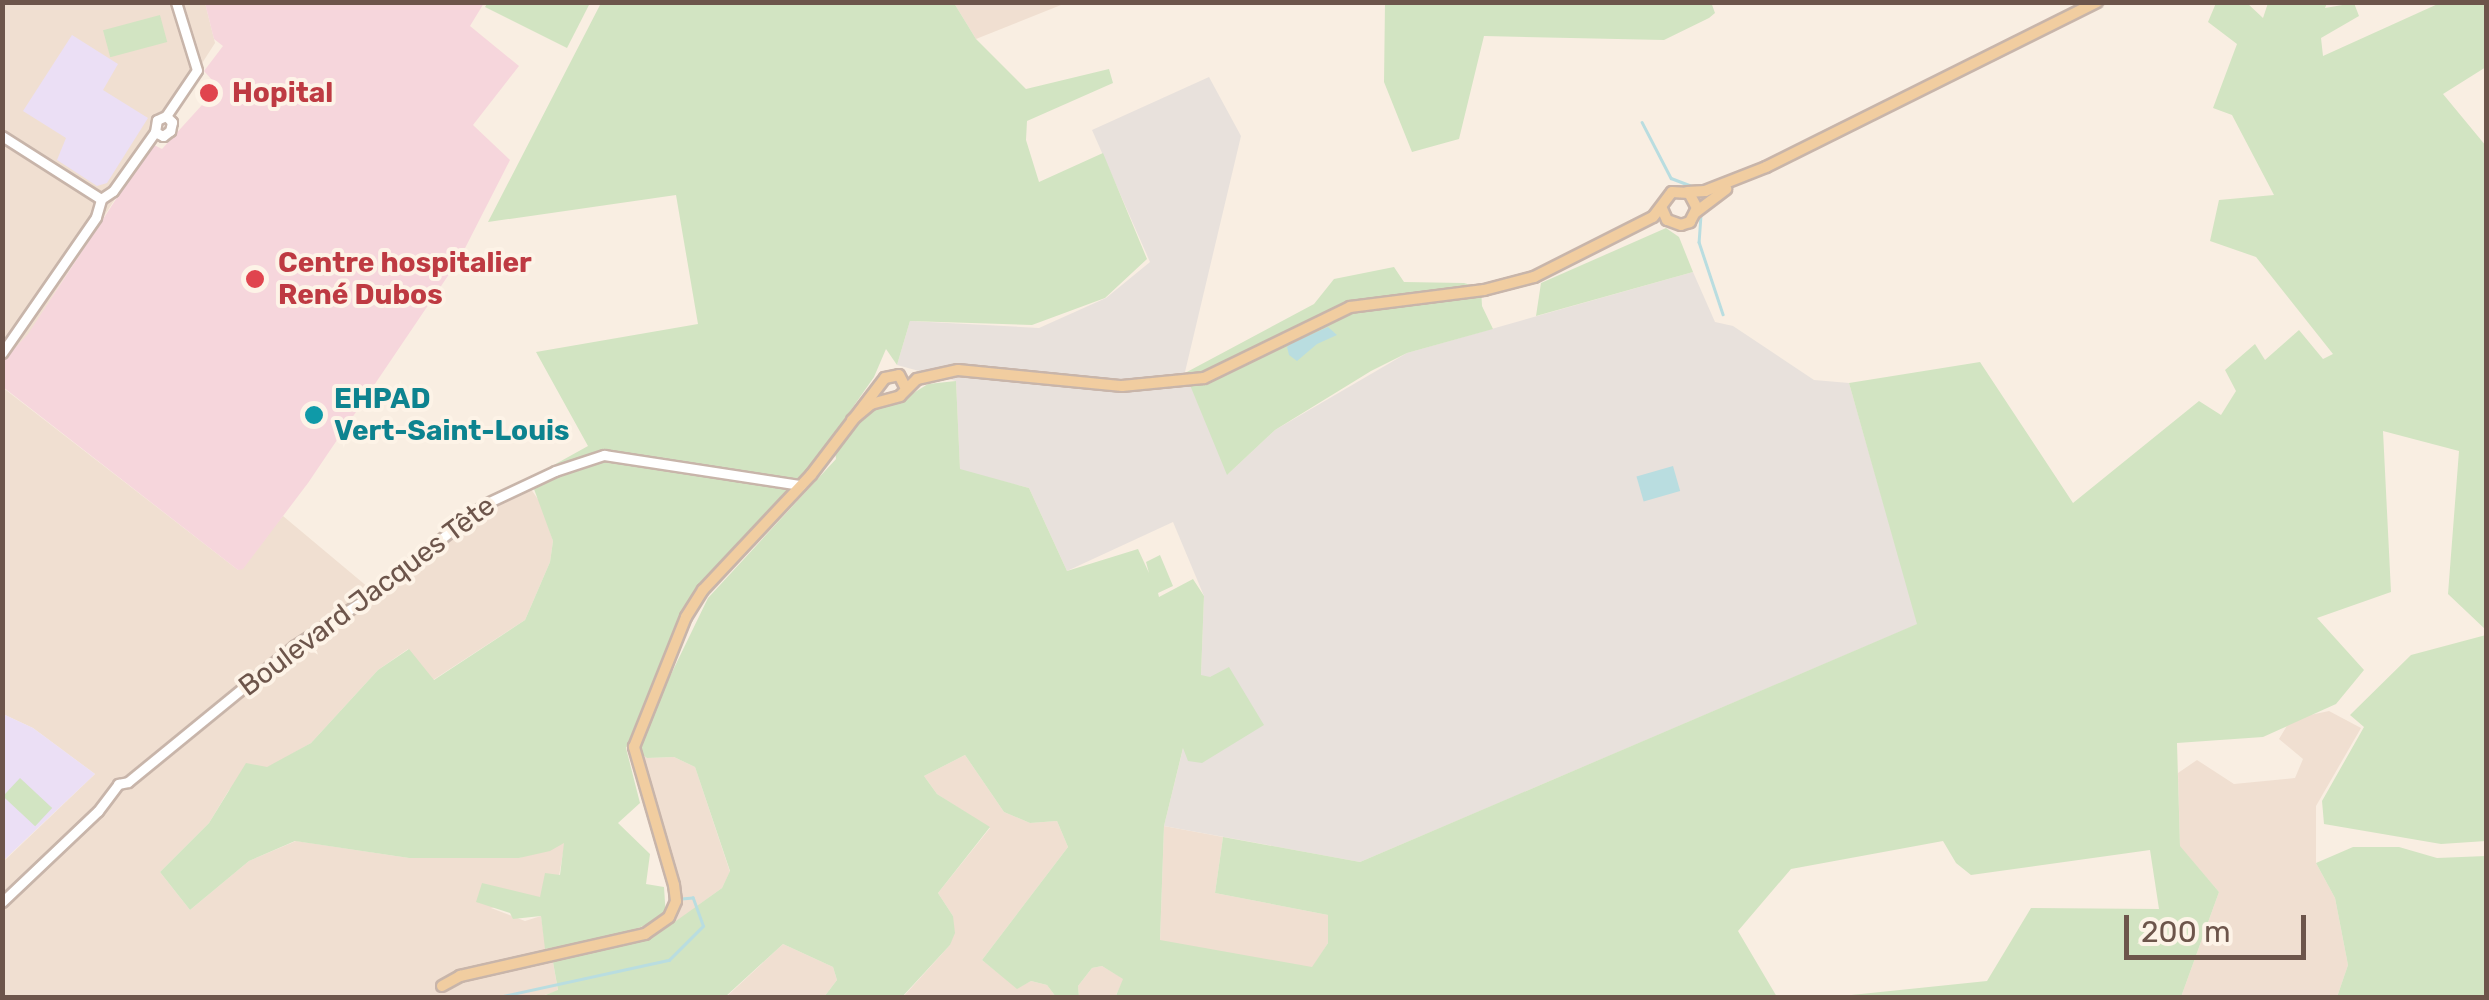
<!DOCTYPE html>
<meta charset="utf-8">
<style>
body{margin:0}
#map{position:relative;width:2489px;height:1000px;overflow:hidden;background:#f9eee2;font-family:Rubik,sans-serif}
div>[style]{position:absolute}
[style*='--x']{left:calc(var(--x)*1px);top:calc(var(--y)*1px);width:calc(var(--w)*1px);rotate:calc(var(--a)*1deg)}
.residential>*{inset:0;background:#f0dfd1}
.industrial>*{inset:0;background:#e8e1dc}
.education>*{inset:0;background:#ebdff5}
.medical>*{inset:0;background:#f6d6dc}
.green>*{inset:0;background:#d2e4c2;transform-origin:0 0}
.water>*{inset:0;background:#b9dde0;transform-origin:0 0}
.stream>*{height:2.5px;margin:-1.25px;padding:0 1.25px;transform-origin:1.25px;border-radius:1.25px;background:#b9dde0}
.roads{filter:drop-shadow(2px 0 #c8b5aa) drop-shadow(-2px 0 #c8b5aa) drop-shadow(0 2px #c8b5aa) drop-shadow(0 -2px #c8b5aa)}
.minor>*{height:9px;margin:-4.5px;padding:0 4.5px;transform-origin:4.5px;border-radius:4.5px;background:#fff}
.major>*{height:10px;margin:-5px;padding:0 5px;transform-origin:5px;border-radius:5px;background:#f1cda0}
.dots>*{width:28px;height:28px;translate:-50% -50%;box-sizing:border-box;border:5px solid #fdf3e7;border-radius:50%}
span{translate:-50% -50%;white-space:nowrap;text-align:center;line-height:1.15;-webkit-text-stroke:8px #fdf3e7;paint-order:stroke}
.health-label{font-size:28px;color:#be3a42;font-weight:700}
.left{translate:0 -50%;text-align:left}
.culture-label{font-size:28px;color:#0d838f;font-weight:700}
.street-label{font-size:28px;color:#6d554b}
.frame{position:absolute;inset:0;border:5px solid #6d554b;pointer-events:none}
.scale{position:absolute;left:2124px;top:915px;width:182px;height:45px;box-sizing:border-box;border:5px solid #6d554b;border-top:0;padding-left:12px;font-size:30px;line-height:35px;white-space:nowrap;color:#6d554b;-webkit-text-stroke:8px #fdf3e7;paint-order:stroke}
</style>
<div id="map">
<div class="residential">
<i style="clip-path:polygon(3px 3px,205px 3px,215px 43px,28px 335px,3px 362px)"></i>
<i style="clip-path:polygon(954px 3px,1066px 3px,976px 39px)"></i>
<i style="clip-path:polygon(2px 387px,238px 570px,283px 516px,369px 588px,485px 504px,525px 481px,540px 502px,553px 541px,550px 562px,525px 620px,433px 680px,408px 649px,378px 670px,311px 743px,229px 790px,209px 823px,160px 872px,190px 910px,249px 861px,296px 841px,409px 858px,519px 858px,565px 842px,559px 876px,540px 897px,491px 908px,525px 921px,541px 916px,546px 949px,621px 934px,666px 918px,676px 910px,682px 889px,637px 751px,647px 758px,674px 757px,695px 767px,730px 872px,722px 888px,663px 931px,553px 962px,558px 991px,538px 997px,3px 997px,3px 862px,95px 774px,33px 728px,3px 714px)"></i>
<i style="clip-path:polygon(2329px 711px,2361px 728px,2316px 806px,2316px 863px,2335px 898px,2348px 965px,2337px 997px,2181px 997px,2219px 892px,2180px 847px,2178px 773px,2197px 760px,2234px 784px,2295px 778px,2303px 759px,2279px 739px,2291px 719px)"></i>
<i style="clip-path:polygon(965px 755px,1004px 812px,1030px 823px,1057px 821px,1068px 847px,982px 960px,1017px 988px,1031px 981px,1047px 985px,1056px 997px,902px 998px,950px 945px,953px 916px,938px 893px,990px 828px,937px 794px,924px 776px)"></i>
<i style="clip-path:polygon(1164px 826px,1223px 837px,1215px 893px,1328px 915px,1328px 943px,1312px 968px,1160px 941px)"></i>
<i style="clip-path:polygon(783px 944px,833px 967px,837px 980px,824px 997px,725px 998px)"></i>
<i style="clip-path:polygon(1102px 966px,1124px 979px,1115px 997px,1079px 997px,1078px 986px,1092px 968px)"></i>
</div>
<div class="industrial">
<i style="clip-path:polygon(1209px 77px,1241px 136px,1185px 372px,1228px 474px,1275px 430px,1407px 353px,1693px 272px,1715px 322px,1733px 326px,1814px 380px,1849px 383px,1918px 624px,1360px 862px,1164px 826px,1201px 675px,1204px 596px,1173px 522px,1067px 571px,1029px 488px,960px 470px,956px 381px,897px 365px,910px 321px,1039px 328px,1106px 298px,1150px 262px,1092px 130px)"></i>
</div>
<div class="education">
<i style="clip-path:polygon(72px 35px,118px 64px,103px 90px,148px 118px,107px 183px,97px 186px,57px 160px,66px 138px,23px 111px)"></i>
<i style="clip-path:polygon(3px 714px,33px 728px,95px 774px,3px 861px)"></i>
</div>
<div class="medical">
<i style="clip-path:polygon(205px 3px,484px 3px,470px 26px,519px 66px,473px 125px,510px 160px,460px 258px,308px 483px,243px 569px,238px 570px,3px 387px,2px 362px,28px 334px,152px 144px,162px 149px,212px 94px,212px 80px,204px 71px,223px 46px,214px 39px)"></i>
</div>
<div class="green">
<i style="clip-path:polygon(488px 2px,590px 2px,590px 3px,567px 48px,485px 7px)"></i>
<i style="clip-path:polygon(1711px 2px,1715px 13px,1709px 18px,1664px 40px,1484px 36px,1459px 139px,1412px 152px,1384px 82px,1385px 3px)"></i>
<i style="clip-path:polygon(601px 3px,954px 3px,976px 39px,1026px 89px,1109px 69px,1113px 83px,1027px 121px,1026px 140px,1039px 182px,1103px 153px,1147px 259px,1105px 298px,1032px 325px,910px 321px,897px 365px,886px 349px,874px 377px,809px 470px,799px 481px,775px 486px,790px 487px,685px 605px,626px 748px,640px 803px,618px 823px,650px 854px,646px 884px,664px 887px,666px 918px,621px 934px,545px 949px,541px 916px,513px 919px,510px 913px,476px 902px,482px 883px,540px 897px,545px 873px,560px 875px,564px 843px,550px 851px,519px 858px,409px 858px,295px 841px,249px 861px,190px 910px,160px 872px,209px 823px,246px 763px,267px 767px,311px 743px,378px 670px,409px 649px,434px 680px,525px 620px,550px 562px,553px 541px,534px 489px,525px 481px,588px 446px,536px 352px,698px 324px,676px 195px,488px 222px)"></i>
<i style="clip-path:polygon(2216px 3px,2247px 3px,2263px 18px,2268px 3px,2327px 3px,2325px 8px,2354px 3px,2359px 16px,2321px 38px,2323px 56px,2440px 3px,2486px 3px,2486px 67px,2443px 94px,2486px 146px,2486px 630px,2448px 594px,2459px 451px,2383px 431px,2391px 592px,2317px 618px,2364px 670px,2336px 704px,2263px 737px,2177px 743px,2180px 846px,2219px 892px,2181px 997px,1832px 997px,1987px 981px,2031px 908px,2159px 909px,2150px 850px,1971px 875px,1956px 863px,1943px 841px,1791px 869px,1738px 931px,1777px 997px,1115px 998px,1123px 979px,1102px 966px,1092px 968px,1078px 986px,1079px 997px,1056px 997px,1047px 985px,1031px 981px,1017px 989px,982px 960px,1068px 847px,1057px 821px,1030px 823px,1004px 812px,965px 755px,924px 776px,937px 794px,990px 827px,938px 893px,953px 916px,955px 933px,950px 945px,902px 997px,824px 997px,837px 980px,833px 967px,783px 944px,725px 997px,538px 998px,558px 990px,553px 962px,662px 931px,722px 888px,730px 871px,695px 767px,674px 757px,647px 758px,637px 751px,642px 734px,708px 598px,836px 459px,835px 451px,875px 405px,907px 397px,928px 384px,956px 381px,960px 469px,1029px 488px,1067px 571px,1138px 549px,1149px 573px,1146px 562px,1160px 555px,1173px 586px,1158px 593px,1159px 597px,1193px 579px,1204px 596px,1201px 675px,1210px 677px,1229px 667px,1264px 725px,1202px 763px,1188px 761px,1183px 748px,1164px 826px,1160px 940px,1312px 967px,1328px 943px,1328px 915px,1215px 893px,1223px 837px,1360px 862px,1917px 624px,1849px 383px,1980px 362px,2073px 503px,2199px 401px,2221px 415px,2236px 391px,2225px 370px,2255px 344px,2265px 360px,2299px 330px,2323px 359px,2333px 354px,2256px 257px,2210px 241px,2219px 200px,2274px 195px,2232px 115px,2213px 108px,2237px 44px,2208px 22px)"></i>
<i style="left:160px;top:15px;width:28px;height:59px;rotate:75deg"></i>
<i style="clip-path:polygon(1666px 228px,1679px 237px,1693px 272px,1536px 316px,1541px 283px)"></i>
<i style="clip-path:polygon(1394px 267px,1404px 282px,1464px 283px,1481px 288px,1482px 306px,1493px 329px,1407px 353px,1371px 371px,1275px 430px,1227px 475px,1185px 373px,1314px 304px,1334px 279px)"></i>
<i style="clip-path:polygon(2486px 635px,2486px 841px,2441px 844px,2324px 824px,2322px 801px,2364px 727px,2350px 715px,2411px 655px)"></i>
<i style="left:20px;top:778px;width:44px;height:25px;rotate:43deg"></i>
<i style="clip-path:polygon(2353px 847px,2399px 847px,2437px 858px,2486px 856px,2486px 997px,2337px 997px,2348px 965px,2335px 898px,2316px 863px)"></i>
</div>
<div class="water">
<i style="clip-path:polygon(1328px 327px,1337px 335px,1317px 344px,1297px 361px,1289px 355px,1287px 347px,1292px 343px)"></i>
<i style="left:1673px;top:466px;width:26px;height:38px;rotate:74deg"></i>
</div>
<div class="stream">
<i style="--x:1642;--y:122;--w:63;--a:62.6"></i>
<i style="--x:1671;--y:178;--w:26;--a:21"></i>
<i style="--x:1702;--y:186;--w:17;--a:-21"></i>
<i style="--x:1701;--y:215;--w:27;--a:94"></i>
<i style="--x:1699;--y:242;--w:76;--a:71.6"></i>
<i style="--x:494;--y:998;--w:179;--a:-12.3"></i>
<i style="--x:669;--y:960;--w:48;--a:-45"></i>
<i style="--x:703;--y:926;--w:30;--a:-110"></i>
<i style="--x:693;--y:898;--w:11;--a:175"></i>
</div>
<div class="roads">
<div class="minor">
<i style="--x:155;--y:132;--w:9;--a:27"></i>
<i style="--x:163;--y:136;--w:9;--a:-36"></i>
<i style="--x:170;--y:131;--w:9;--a:-77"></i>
<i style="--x:172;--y:122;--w:8;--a:-135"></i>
<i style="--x:2;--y:136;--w:117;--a:32.5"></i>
<i style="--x:2;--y:353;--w:165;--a:-55.3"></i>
<i style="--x:96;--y:217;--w:19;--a:-74"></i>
<i style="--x:101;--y:199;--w:14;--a:-34"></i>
<i style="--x:113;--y:191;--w:72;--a:-54.6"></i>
<i style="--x:155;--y:132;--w:12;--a:-81"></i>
<i style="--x:157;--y:120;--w:10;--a:-24"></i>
<i style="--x:166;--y:116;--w:55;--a:-56"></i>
<i style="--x:197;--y:70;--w:71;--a:-107.2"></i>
<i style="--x:2;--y:902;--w:132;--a:-43.5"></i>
<i style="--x:98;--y:811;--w:34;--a:-53"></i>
<i style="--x:118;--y:784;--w:10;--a:-11"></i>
<i style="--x:128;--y:782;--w:215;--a:-39.3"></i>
<i style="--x:294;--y:646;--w:84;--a:-33.3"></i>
<i style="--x:364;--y:600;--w:154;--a:-38.4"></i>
<i style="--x:485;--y:504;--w:77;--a:-25.2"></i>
<i style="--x:555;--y:471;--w:52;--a:-18.1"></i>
<i style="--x:604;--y:455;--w:199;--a:8.7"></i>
</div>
<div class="major">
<i style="--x:1687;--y:192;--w:18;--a:-3"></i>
<i style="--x:1705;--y:191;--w:66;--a:-21.5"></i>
<i style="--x:1766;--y:167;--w:370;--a:-26.5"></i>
<i style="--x:1696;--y:212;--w:38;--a:-37"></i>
<i style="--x:852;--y:420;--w:25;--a:-40"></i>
<i style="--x:871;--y:404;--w:30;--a:-15"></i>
<i style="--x:900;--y:396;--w:24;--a:-45"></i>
<i style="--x:917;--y:379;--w:42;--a:-12.4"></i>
<i style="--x:958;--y:370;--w:165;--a:5.6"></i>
<i style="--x:1122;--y:386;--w:82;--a:-5.6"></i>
<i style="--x:1204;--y:378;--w:162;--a:-25.9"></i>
<i style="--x:1350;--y:307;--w:135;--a:-7.2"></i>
<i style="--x:1484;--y:290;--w:52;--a:-14.6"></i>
<i style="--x:1534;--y:277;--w:133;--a:-26.8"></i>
<i style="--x:1653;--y:217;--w:31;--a:-53"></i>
<i style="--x:1672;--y:192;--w:17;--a:3"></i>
<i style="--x:1689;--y:193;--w:17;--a:62"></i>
<i style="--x:1697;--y:208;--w:16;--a:117"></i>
<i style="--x:1690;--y:222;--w:9;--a:162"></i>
<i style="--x:1681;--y:225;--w:15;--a:-160"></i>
<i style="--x:1667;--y:220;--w:12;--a:-114"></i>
<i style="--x:442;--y:986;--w:21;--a:-29"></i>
<i style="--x:460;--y:976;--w:190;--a:-12.8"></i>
<i style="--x:645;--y:934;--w:29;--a:-35"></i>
<i style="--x:669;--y:917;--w:17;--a:-66"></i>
<i style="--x:676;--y:901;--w:16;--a:-97"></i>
<i style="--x:674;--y:885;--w:144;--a:-106.2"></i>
<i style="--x:634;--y:747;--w:140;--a:-68.2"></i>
<i style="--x:686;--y:617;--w:32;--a:-58"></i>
<i style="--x:703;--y:590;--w:158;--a:-46.8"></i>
<i style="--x:811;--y:475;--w:122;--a:-52.7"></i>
<i style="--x:885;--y:378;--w:14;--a:-12"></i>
<i style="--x:899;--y:375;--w:13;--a:63"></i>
</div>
</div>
<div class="dots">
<i style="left:209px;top:93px;background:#e0444e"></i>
<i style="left:255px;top:279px;background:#e0444e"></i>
<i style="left:314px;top:415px;background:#0f9aa8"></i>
</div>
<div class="health-label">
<span class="left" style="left:232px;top:93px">Hopital</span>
<span class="left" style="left:278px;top:279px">Centre hospitalier<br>René Dubos</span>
</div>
<div class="culture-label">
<span class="left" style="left:334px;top:415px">EHPAD<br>Vert-Saint-Louis</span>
</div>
<div class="street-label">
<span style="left:367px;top:596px;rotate:-37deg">Boulevard Jacques Tête</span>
</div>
<div class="frame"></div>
<div class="scale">200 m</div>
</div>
